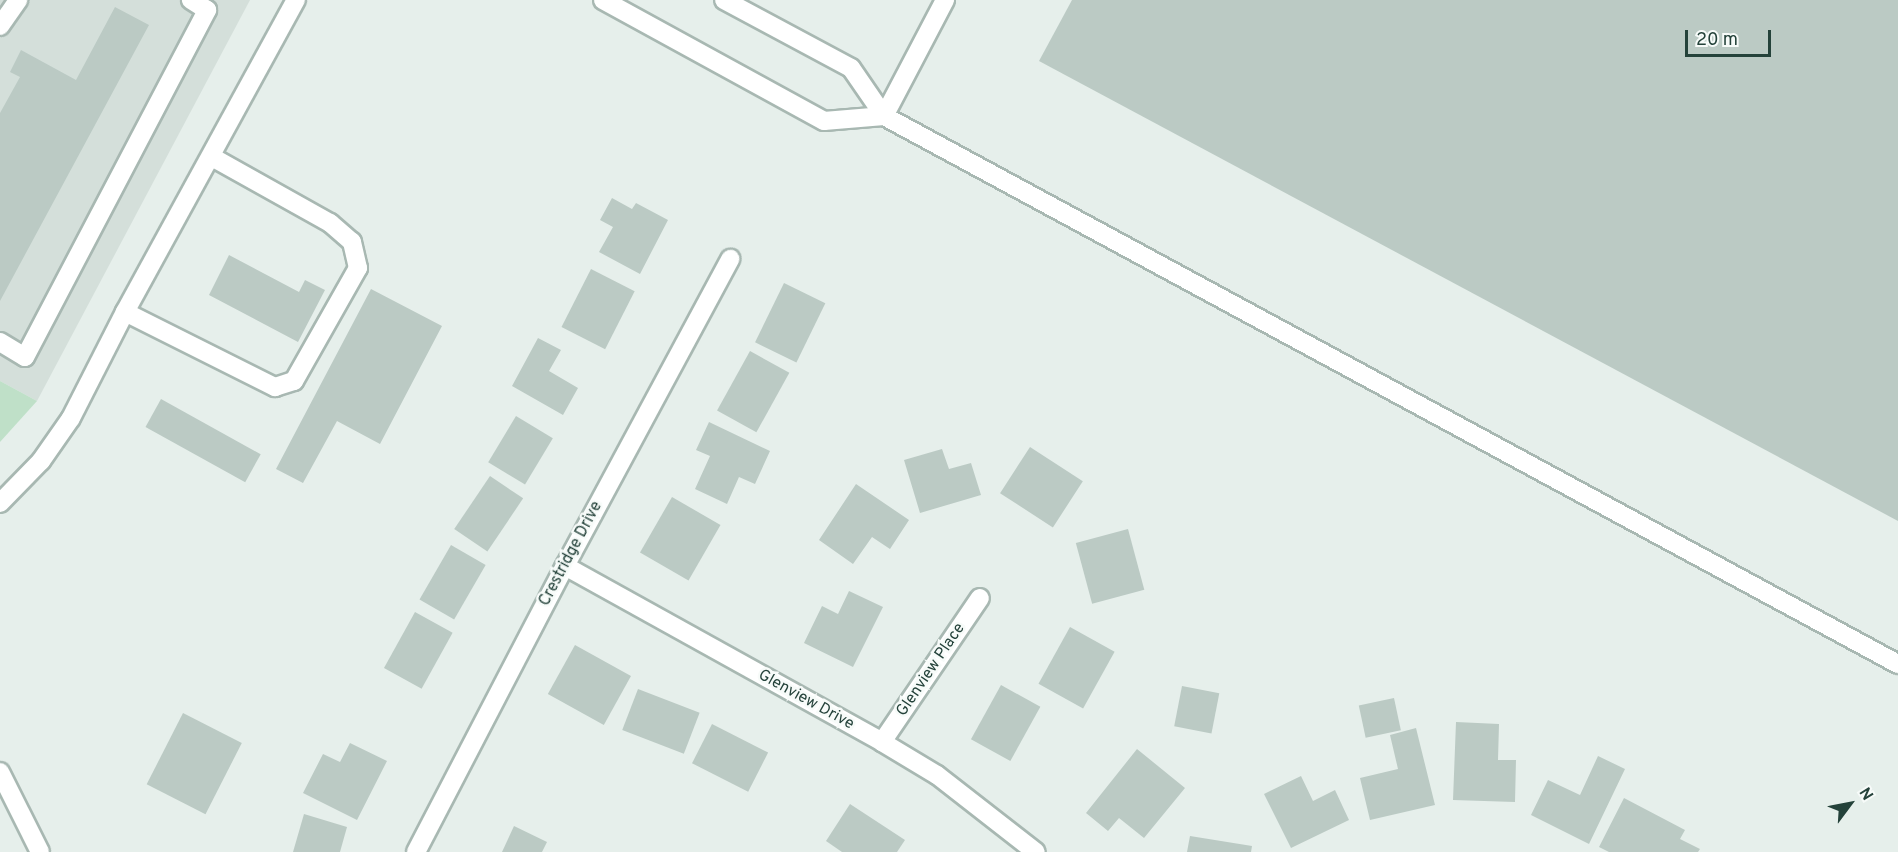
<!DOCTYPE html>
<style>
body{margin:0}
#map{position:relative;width:1898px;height:852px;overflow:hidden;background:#e6efeb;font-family:Overpass,sans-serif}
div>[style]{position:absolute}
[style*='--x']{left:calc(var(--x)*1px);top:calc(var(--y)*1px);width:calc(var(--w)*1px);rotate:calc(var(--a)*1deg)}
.built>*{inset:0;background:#d4dfda}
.green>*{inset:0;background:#bfe0c8}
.building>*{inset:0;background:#bbcac4;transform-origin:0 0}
.roads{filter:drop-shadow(2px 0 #a8b8b2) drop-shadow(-2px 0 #a8b8b2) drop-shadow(0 2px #a8b8b2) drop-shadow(0 -2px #a8b8b2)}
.minor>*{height:18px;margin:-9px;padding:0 9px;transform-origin:9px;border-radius:9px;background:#fff}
span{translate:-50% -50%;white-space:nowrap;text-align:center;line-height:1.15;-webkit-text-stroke:5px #f7fbf9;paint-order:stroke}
.street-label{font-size:16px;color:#24423a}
.north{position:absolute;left:1820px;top:774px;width:60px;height:60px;-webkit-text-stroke:4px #f7fbf9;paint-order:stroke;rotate:58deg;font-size:16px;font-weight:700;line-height:24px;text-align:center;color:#24423a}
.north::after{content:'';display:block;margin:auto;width:21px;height:27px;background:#24423a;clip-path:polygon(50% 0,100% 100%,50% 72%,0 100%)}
.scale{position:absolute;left:1685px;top:30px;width:86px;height:27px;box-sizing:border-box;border:3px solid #24423a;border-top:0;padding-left:8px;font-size:18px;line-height:21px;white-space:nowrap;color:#24423a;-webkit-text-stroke:4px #f7fbf9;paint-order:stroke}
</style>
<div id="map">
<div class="built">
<i style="clip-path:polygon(0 0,250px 0,37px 401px,0 381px)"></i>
</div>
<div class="green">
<i style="clip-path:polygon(0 381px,37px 401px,0 442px)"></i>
</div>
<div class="building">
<i style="clip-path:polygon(1072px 0,1898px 0,1898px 521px,1039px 61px)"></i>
<i style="clip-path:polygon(115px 7px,149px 25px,0 301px,0 113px,20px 77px,10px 72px,21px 50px,76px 80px)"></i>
<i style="clip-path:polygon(612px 198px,632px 209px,636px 203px,668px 220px,640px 274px,599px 252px,613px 227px,600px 220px)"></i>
<i style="clip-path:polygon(229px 255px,299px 292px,305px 280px,325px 290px,298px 342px,209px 295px)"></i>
<i style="left:591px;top:269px;width:49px;height:65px;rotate:27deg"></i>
<i style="left:784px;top:283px;width:46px;height:66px;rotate:26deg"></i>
<i style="clip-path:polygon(371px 289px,442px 326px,380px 444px,337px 421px,303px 483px,276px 469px)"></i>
<i style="clip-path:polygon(538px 338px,561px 350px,549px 371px,578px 388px,563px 415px,512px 386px)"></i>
<i style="left:750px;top:351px;width:45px;height:68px;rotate:29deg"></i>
<i style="left:161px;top:399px;width:114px;height:32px;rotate:29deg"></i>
<i style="left:516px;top:416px;width:43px;height:54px;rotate:31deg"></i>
<i style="clip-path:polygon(709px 422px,770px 451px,755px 484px,739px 477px,727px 504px,695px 489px,710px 456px,696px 450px)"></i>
<i style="left:1030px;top:447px;width:63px;height:55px;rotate:33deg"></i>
<i style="clip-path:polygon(942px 449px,949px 469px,971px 463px,981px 495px,920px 513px,904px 460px)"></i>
<i style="left:490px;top:476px;width:40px;height:64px;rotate:34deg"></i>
<i style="clip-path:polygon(856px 484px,909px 520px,890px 549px,872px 537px,853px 564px,819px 540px)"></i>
<i style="left:672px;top:497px;width:56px;height:64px;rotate:30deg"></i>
<i style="left:1128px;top:529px;width:63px;height:54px;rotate:75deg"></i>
<i style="left:451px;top:545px;width:40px;height:63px;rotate:30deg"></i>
<i style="clip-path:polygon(849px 591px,883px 607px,853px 667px,804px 643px,822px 606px,838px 614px)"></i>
<i style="left:415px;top:612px;width:43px;height:64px;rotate:29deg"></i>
<i style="left:1070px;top:627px;width:51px;height:65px;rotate:29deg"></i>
<i style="left:575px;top:645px;width:64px;height:56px;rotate:29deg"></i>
<i style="left:1001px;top:685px;width:45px;height:62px;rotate:29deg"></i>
<i style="left:1182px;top:686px;width:38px;height:41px;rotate:11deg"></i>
<i style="left:638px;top:689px;width:66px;height:44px;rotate:21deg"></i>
<i style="left:1394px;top:698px;width:33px;height:36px;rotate:78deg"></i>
<i style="left:183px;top:713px;width:66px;height:80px;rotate:27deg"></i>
<i style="clip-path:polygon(1456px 722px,1499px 724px,1498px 760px,1516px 760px,1515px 802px,1453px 800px)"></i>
<i style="left:712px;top:724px;width:63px;height:44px;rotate:27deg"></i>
<i style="clip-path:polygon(1416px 728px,1435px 805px,1370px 820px,1360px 778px,1398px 769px,1390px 735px)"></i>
<i style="clip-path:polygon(350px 743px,387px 761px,357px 820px,303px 793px,323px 754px,340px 762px)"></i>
<i style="clip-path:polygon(1137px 749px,1185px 788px,1144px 838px,1119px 818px,1108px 831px,1086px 813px)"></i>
<i style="clip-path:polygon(1598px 756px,1625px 769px,1589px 844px,1531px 815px,1548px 780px,1580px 795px)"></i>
<i style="clip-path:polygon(1301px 776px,1313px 801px,1335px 790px,1349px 820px,1291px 848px,1264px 794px)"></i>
<i style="clip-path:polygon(1624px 798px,1685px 830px,1680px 839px,1700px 849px,1698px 852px,1609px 852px,1599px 847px)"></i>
<i style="clip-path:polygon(850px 804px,905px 840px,897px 852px,842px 852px,826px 841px)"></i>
<i style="clip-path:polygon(304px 814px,347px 827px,340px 852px,293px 852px)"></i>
<i style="clip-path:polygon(514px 826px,547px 842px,542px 852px,502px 852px)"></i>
<i style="clip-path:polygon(1190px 836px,1252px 846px,1251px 852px,1187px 852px)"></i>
</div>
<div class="roads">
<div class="minor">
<i style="--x:603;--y:0;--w:252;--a:28.7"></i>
<i style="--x:824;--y:121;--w:60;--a:-4.8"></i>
<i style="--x:884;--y:116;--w:58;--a:-124.5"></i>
<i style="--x:851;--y:68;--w:144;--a:-151.8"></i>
<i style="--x:945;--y:0;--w:131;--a:117.7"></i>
<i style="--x:884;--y:116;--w:1153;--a:28.39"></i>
<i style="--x:0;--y:26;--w:32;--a:-55"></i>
<i style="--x:125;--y:312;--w:168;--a:26.6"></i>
<i style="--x:275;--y:387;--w:20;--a:-18"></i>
<i style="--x:294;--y:381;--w:130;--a:-60.5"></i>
<i style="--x:358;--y:268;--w:27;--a:-103"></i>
<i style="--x:352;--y:242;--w:29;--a:-139"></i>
<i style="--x:330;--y:223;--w:135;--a:-150.8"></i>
<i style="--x:0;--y:342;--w:29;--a:31"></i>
<i style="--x:25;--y:357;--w:392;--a:-62.3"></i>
<i style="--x:207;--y:10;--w:19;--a:-148"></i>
<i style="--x:0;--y:503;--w:59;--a:-45.7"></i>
<i style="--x:41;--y:461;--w:52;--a:-55.1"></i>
<i style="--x:71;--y:418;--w:119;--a:-63"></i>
<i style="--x:125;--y:312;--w:356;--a:-61.3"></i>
<i style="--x:565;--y:566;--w:363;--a:29"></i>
<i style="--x:882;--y:742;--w:64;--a:31"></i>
<i style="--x:937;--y:775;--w:125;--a:37.9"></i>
<i style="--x:882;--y:742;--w:174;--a:-55.8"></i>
<i style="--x:0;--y:772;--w:89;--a:63.4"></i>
<i style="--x:416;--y:852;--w:322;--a:-62.5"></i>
<i style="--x:565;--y:566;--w:349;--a:-61.7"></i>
</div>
</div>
<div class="street-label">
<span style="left:571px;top:554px;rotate:-62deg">Crestridge Drive</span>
<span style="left:931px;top:670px;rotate:-56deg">Glenview Place</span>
<span style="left:806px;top:700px;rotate:29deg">Glenview Drive</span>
</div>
<div class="north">N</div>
<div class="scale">20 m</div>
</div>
